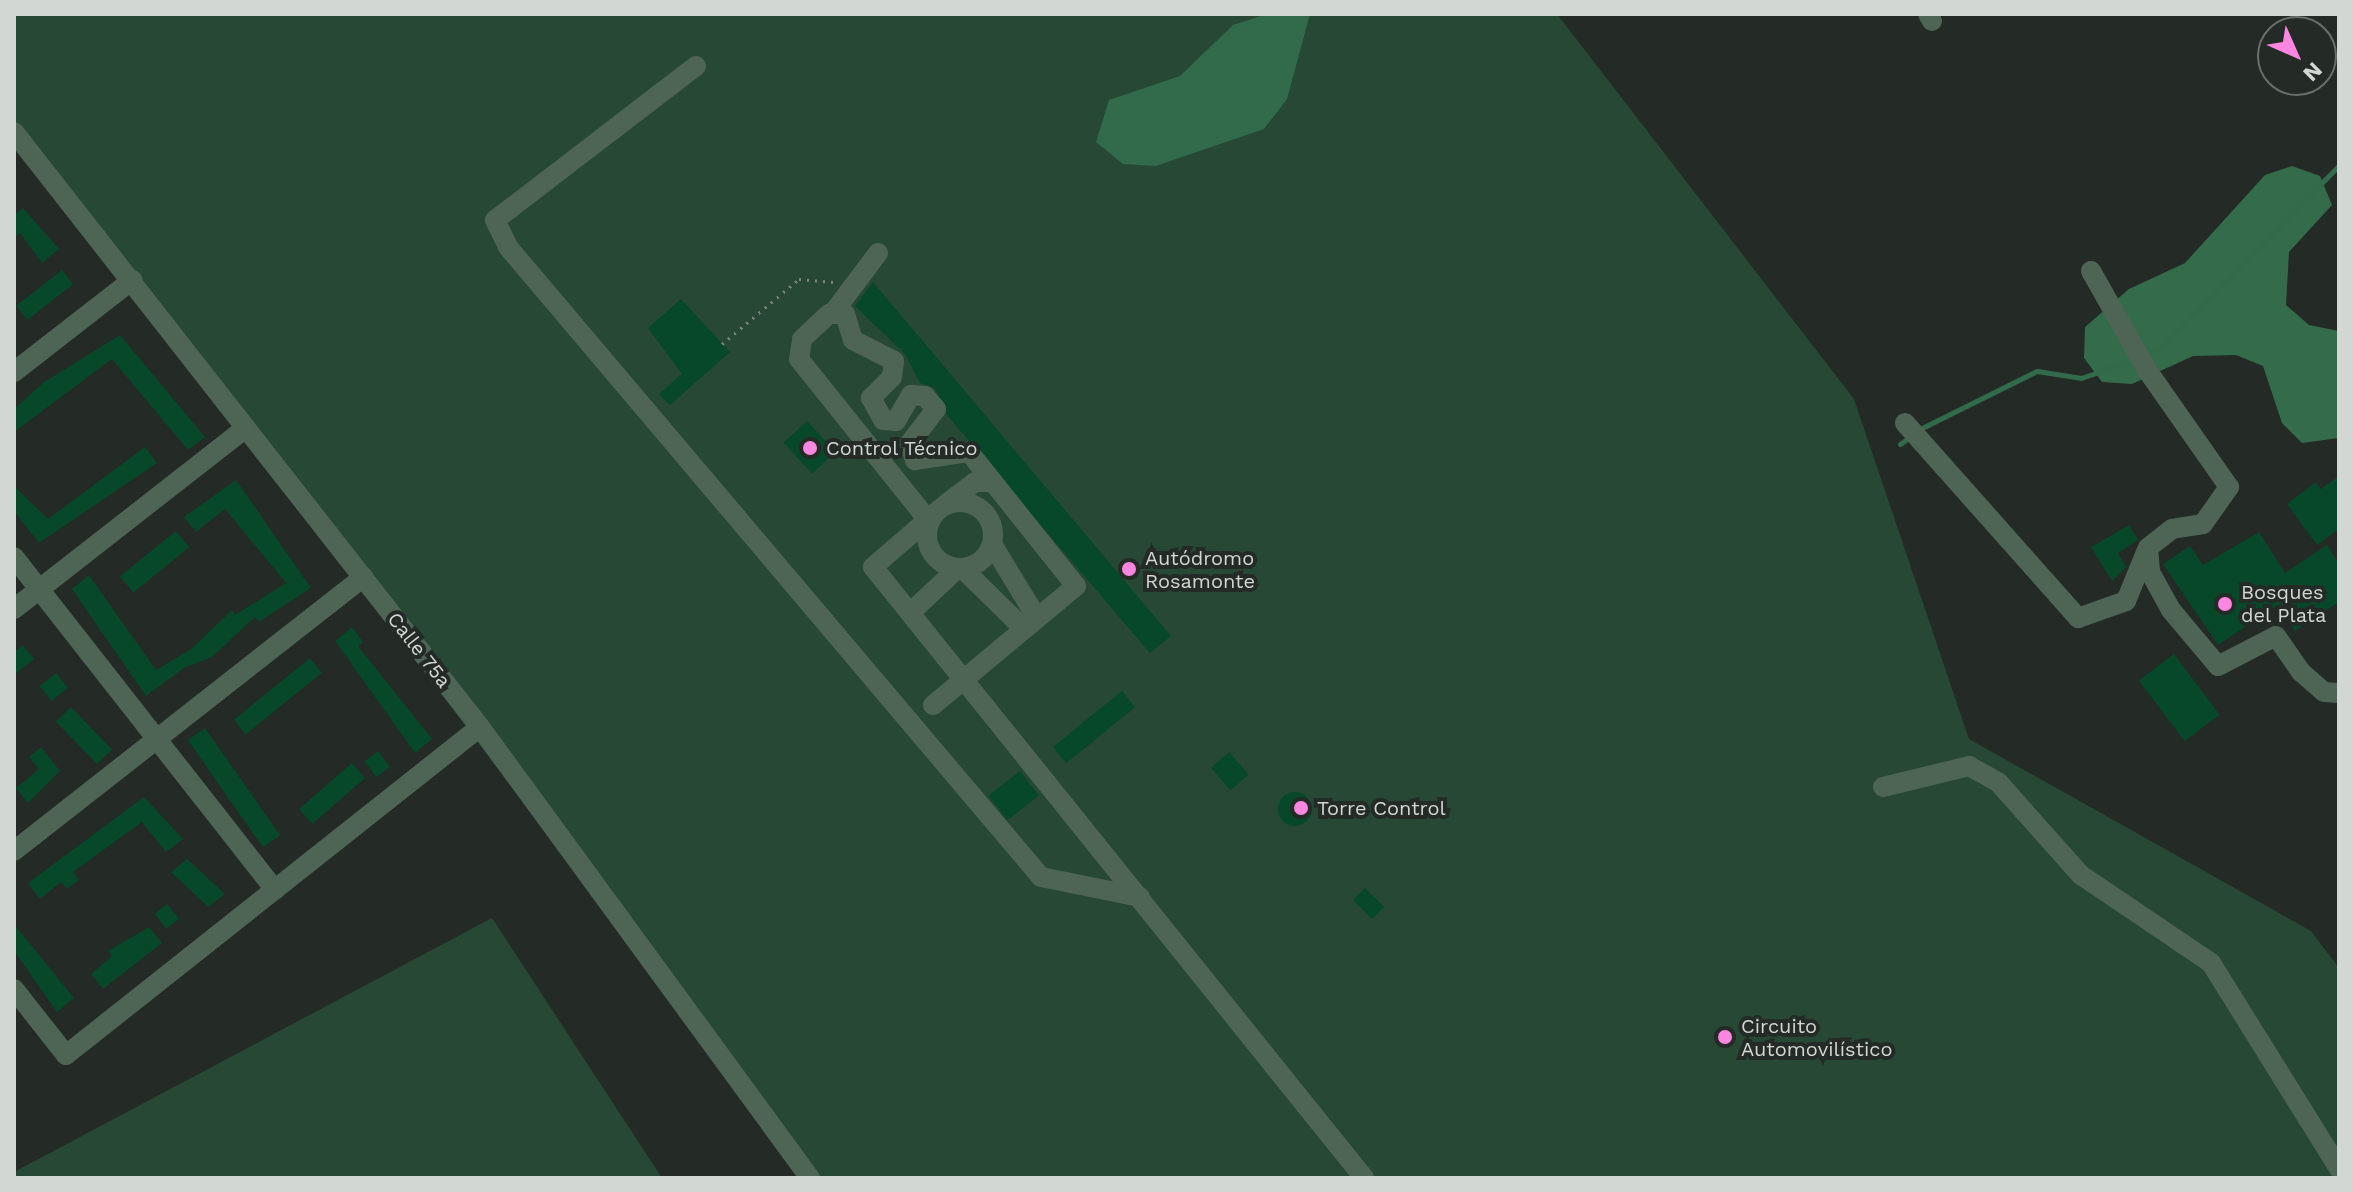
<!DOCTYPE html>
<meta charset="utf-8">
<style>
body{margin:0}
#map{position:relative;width:2353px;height:1192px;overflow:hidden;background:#242a26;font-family:"Work Sans",sans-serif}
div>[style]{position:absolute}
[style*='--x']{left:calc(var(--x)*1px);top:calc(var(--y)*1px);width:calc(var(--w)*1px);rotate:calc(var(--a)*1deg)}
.green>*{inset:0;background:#264834}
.forest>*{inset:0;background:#336b4b}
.water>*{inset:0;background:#326b4b}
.stream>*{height:5px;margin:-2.5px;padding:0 2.5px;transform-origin:2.5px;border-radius:2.5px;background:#326b4b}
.building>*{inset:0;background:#07472a;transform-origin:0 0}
.round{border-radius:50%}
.path>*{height:3px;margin-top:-1.5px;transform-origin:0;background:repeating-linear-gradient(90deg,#7d827f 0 2px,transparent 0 8px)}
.minor>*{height:20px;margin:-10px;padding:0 10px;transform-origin:10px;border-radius:10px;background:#4e6556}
.minor>.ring{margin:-10px;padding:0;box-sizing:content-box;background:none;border:20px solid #4e6556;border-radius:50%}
.dots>*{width:22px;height:22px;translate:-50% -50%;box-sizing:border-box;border:4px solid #242a26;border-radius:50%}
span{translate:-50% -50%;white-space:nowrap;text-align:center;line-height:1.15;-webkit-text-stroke:8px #242a26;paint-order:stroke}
.poi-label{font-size:20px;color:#d3d7d4}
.left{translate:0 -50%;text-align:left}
.street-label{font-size:20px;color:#d3d7d4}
.frame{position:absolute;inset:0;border:16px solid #d3d7d4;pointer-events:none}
.north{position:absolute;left:2257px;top:16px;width:80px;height:80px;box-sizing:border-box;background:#242a26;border:2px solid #6a6f6c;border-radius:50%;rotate:135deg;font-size:22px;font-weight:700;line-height:32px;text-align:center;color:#d3d7d4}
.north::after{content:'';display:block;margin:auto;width:28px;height:36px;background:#fd86e1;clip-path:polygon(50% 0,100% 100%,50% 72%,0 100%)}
</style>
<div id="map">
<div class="green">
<i style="clip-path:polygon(14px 14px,1557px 14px,1854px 399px,1969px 739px,2311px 931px,2339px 968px,2339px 1178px,806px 1178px,14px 127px)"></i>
<i style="clip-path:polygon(492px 918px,662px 1178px,14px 1178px,14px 1172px)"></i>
</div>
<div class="forest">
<i style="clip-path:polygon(2292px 166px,2320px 176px,2332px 205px,2289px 252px,2286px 305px,2309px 325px,2339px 331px,2339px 438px,2302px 443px,2282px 423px,2263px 366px,2236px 355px,2193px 356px,2132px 384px,2102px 382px,2084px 358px,2085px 327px,2129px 289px,2185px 263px,2265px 175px)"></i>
</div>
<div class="water">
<i style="clip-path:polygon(1267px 14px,1310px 14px,1287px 99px,1264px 129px,1156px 166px,1123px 164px,1096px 142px,1109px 100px,1180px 76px,1233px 25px)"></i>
</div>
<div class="stream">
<i style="--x:2143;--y:356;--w:21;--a:-28"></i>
<i style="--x:2162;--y:346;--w:253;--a:-45.6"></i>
<i style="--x:1918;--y:430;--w:133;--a:-26.4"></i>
<i style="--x:2037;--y:371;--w:45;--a:9"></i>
<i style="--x:2081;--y:378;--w:56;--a:-18.8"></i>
<i style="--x:1900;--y:444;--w:14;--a:-36"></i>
</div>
<div class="building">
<i style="clip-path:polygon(23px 208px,59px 249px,42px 263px,20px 233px,14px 238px,14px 215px)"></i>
<i style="left:62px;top:270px;width:18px;height:58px;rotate:52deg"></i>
<i style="clip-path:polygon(873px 282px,1171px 636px,1150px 653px,947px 415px,935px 388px,920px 383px,905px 354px,855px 306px)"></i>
<i style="clip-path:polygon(681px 299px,730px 352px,670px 405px,659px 394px,682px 374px,648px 328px)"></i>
<i style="clip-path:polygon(120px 335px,205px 437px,188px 450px,112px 359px,14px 432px,14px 409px,44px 382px)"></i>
<i style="left:807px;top:421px;width:42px;height:32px;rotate:47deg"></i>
<i style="clip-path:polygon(145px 447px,157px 463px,39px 543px,14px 511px,14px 486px,48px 519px)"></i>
<i style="clip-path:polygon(2339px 476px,2339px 529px,2317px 545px,2287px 504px,2316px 482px,2321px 489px)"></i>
<i style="clip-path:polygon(236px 480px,311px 588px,259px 622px,255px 617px,212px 657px,184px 668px,146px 696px,72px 589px,89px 575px,156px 670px,191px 649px,232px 610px,235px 615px,286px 583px,225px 509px,196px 532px,184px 517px)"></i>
<i style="clip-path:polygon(2129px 525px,2138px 540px,2118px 553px,2126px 567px,2112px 581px,2091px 547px)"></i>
<i style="left:176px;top:531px;width:21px;height:72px;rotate:51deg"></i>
<i style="clip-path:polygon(2259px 532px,2285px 573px,2327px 545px,2339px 563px,2339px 602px,2295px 631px,2278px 605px,2218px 645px,2163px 564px,2190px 546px,2203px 565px)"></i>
<i style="clip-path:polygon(352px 627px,363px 642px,358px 646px,432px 739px,415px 753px,335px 641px)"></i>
<i style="clip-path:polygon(23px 645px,34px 659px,14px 675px,14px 652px)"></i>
<i style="left:2174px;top:654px;width:76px;height:44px;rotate:53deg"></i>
<i style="left:310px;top:658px;width:19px;height:98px;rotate:51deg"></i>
<i style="left:56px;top:673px;width:19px;height:21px;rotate:51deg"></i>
<i style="left:1122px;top:691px;width:21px;height:89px;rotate:51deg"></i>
<i style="left:71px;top:707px;width:59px;height:21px;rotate:46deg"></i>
<i style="left:205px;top:728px;width:131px;height:21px;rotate:55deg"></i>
<i style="clip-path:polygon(41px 747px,60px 771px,28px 803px,16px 788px,39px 769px,29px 757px)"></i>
<i style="left:378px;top:751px;width:20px;height:17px;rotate:53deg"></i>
<i style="left:1229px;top:752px;width:30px;height:24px;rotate:49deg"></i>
<i style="left:352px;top:763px;width:20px;height:70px;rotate:49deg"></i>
<i style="left:1020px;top:771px;width:31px;height:40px;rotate:52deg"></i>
<i class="round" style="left:1278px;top:792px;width:34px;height:34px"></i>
<i style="clip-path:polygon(144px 797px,183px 839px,166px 852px,142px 822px,73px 872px,79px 880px,67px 889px,61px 882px,40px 899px,28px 883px)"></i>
<i style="clip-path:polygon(187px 859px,225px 894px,208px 907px,171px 872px)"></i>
<i style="left:1365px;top:888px;width:27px;height:17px;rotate:45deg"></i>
<i style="left:167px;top:904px;width:19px;height:16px;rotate:51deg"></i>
<i style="clip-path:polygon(14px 924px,74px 998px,57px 1012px,14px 951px)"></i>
<i style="clip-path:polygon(149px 927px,162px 943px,103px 989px,91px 974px,112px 956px,108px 951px)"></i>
</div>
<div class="path">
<i style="--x:722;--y:344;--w:101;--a:-40.2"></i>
<i style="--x:799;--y:279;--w:35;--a:5"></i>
</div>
<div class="minor">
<i style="--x:1928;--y:14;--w:8;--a:60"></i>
<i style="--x:696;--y:66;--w:253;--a:142.5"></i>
<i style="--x:495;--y:220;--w:30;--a:64"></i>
<i style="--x:508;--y:247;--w:825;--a:49.77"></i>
<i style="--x:1041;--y:877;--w:101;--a:11.4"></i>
<i style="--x:14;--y:132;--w:756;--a:51.93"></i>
<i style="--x:480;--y:727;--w:559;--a:53.81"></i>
<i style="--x:2091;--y:271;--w:114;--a:60.5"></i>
<i style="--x:2147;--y:370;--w:143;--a:55"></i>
<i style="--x:2229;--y:487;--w:45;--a:125.1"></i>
<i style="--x:2203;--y:524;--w:31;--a:171"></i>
<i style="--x:2172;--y:529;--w:31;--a:142"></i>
<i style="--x:2148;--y:548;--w:24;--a:85"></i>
<i style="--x:2150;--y:572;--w:43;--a:61.1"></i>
<i style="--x:2171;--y:610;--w:73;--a:50"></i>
<i style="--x:2218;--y:666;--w:65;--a:-27.3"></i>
<i style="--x:2276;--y:636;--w:44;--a:55.2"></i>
<i style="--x:2301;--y:672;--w:30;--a:41"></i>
<i style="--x:2324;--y:692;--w:15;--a:4"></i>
<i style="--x:833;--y:313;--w:75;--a:-53.1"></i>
<i style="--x:14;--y:372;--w:150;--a:-37.9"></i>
<i style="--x:1905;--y:423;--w:261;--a:48.4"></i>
<i style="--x:2078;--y:618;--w:51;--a:-19.5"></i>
<i style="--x:2126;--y:601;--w:53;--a:-67.8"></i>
<i class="ring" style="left:927px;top:502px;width:46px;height:46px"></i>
<i style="--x:946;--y:504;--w:36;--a:-37"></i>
<i style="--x:975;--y:482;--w:18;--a:0"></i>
<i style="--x:932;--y:516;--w:78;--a:139.2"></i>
<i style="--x:873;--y:567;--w:784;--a:51.21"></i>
<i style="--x:928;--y:520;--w:206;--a:-128.7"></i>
<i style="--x:799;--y:359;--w:20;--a:-81"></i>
<i style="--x:802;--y:339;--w:37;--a:-43"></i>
<i style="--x:829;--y:314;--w:16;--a:0"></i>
<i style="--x:845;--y:314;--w:27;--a:73"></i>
<i style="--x:853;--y:340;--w:46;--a:27.1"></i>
<i style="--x:894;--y:361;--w:16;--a:97"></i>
<i style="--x:892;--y:377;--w:30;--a:135"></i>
<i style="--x:871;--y:398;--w:25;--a:61"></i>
<i style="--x:883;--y:420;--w:13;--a:4"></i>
<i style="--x:896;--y:421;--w:30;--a:-60"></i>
<i style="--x:911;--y:395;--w:14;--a:4"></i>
<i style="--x:925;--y:396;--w:17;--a:50"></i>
<i style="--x:936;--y:409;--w:43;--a:127.4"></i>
<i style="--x:910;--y:443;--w:18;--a:74"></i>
<i style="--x:915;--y:460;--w:55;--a:-8.4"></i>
<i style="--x:969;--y:452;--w:171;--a:51.4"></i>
<i style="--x:1076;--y:586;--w:186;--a:140.2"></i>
<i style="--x:992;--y:544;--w:87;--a:58.7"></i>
<i style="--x:14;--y:557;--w:423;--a:51.9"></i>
<i style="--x:962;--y:568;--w:87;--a:44.5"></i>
<i style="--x:14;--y:609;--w:294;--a:-38"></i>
<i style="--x:911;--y:612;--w:64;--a:-43.1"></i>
<i style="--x:1883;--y:787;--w:89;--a:-13.7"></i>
<i style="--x:1969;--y:766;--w:33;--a:29"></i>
<i style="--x:1998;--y:782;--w:125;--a:48.3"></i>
<i style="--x:2081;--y:875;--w:157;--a:34.1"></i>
<i style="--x:2211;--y:963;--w:243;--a:58.1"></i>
<i style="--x:14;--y:851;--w:444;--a:-38.1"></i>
<i style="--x:14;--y:989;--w:84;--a:51.8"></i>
<i style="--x:66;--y:1055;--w:528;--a:-38.39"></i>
</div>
<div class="dots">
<i style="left:810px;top:448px;background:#fd86e1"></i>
<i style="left:1129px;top:569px;background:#fd86e1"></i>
<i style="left:2225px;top:604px;background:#fd86e1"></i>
<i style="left:1301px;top:808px;background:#fd86e1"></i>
<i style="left:1725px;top:1037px;background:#fd86e1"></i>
</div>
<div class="poi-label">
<span class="left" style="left:826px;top:448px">Control Técnico</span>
<span class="left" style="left:1145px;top:570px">Autódromo<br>Rosamonte</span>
<span class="left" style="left:2241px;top:604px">Bosques<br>del Plata</span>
<span class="left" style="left:1317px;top:808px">Torre Control</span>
<span class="left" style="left:1741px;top:1038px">Circuito<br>Automovilístico</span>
</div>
<div class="street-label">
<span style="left:419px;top:650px;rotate:52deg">Calle 75a</span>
</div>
<div class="frame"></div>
<div class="north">N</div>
</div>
